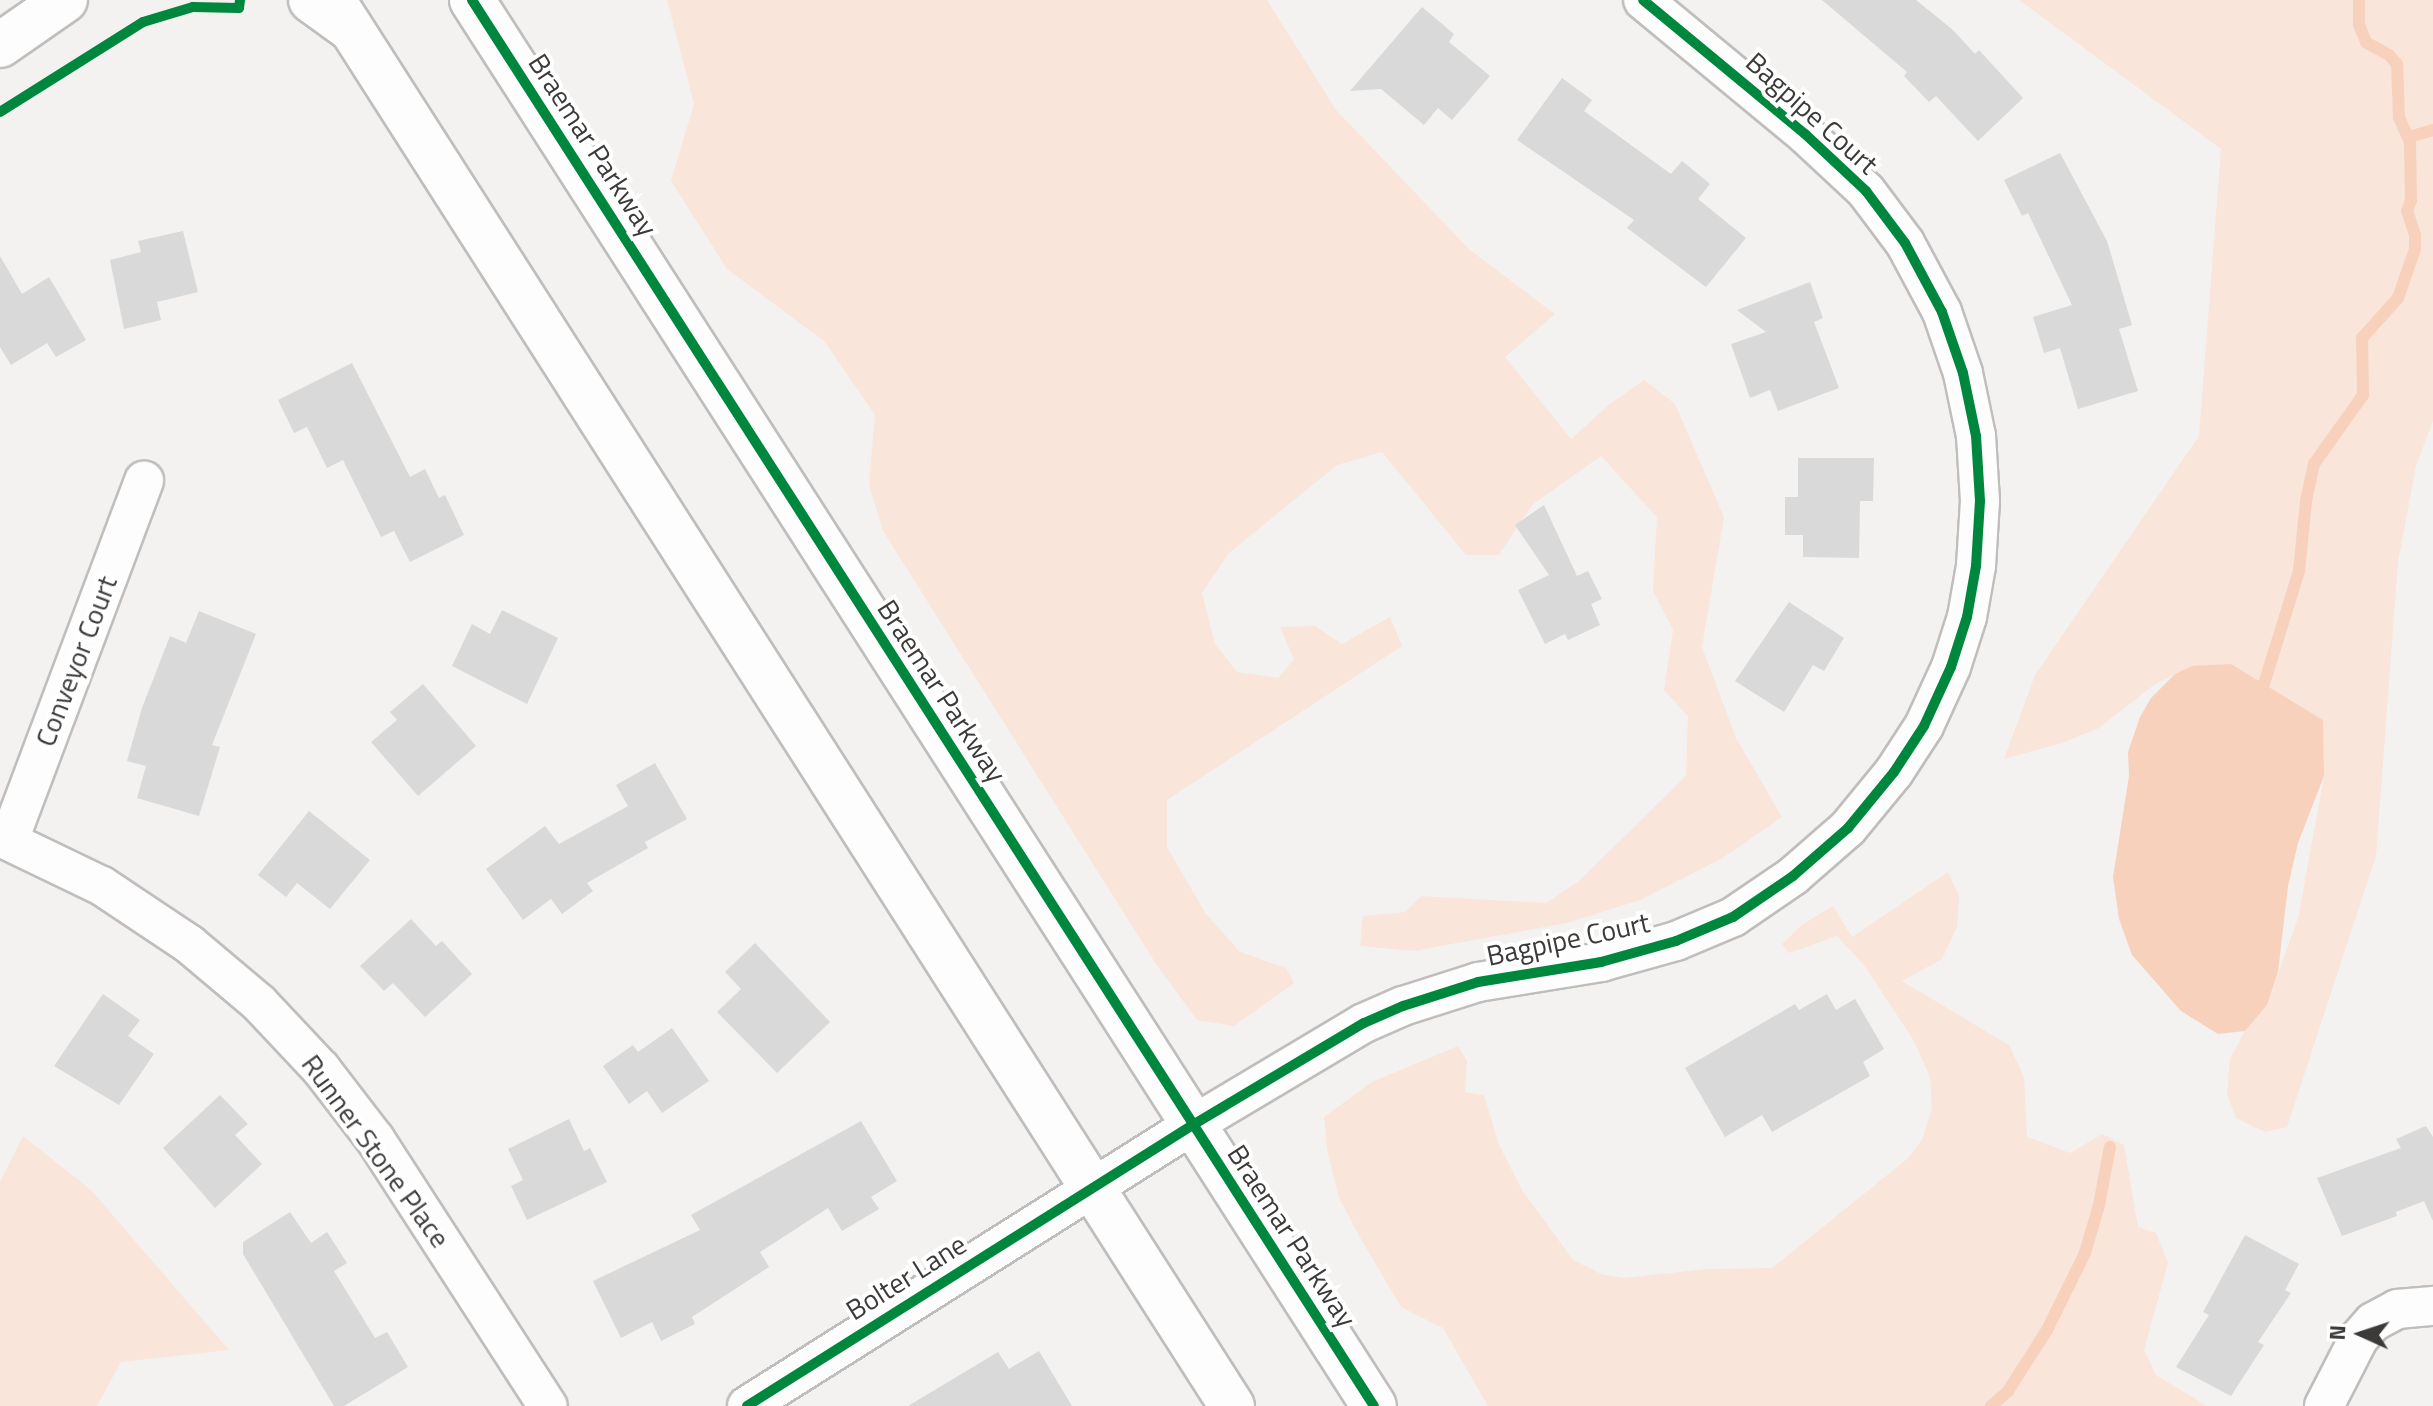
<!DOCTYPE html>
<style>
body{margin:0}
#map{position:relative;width:2433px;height:1406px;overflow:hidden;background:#f4f2f0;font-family:"Titillium Web",sans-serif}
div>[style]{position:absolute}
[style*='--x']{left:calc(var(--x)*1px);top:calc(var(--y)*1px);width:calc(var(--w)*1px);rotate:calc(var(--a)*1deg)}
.green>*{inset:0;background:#f9e5da}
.water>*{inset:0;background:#f7d1bc}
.stream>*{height:12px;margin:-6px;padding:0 6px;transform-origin:6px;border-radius:6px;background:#f7d1bc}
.building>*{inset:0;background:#d8d9d8}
.roads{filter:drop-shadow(2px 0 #c0bebc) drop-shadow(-2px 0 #c0bebc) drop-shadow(0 2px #c0bebc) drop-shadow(0 -2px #c0bebc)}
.minor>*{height:38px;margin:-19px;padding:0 19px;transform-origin:19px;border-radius:19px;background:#fdfdfd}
.tertiary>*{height:44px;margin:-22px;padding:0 22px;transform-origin:22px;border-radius:22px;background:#fdfdfd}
.primary>*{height:44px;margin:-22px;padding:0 22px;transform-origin:22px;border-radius:22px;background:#fdfdfd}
.cycleway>*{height:10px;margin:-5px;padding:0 5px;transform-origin:5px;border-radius:5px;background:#00873e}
span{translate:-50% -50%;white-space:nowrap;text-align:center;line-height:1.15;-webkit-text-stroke:8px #fff;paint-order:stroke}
.street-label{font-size:28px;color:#3c3a39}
.north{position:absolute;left:2321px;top:1294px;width:80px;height:80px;-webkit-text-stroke:6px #fff;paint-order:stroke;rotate:273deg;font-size:22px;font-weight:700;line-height:32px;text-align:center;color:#3c3a39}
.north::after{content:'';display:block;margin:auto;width:28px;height:36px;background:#3c3a39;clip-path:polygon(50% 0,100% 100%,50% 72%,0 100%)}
</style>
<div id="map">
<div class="green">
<i style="clip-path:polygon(667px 0,1267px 0,1336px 110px,1470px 250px,1555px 314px,1505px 357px,1571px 439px,1611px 403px,1644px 380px,1675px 404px,1724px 517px,1702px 647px,1736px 738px,1782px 817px,1721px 859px,1640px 900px,1567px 923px,1413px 951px,1360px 946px,1363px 916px,1405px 912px,1421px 896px,1546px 903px,1579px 881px,1686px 776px,1688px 716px,1664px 690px,1673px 630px,1653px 591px,1657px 517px,1601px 456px,1532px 505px,1499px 555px,1466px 555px,1382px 452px,1337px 465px,1228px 554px,1202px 593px,1215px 644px,1237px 672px,1278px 678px,1294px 659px,1280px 627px,1315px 626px,1342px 644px,1390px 617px,1402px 646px,1167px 800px,1167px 847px,1206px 914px,1240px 952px,1286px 968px,1294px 983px,1234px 1026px,1197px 1020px,1156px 964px,883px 531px,869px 484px,875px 415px,824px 341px,727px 269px,671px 181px,694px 104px)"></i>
<i style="clip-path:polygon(2019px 0,2433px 0,2433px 421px,2416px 466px,2398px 562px,2376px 856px,2287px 1127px,2265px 1132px,2236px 1118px,2227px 1094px,2230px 1059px,2245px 1031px,2267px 1005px,2298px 918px,2324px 776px,2323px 720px,2291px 701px,2192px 666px,2155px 684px,2099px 728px,2062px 743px,2004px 759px,2035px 675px,2199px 436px,2221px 149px)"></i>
<i style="clip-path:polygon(1948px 872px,1959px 896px,1957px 927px,1942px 959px,1902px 981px,2009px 1045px,2024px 1077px,2027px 1137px,2070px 1153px,2102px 1134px,2124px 1145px,2138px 1227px,2156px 1233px,2168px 1263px,2144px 1350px,2156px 1375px,2207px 1406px,1488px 1406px,1443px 1328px,1401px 1307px,1362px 1241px,1339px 1198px,1327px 1150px,1324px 1117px,1372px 1082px,1458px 1046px,1467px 1061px,1465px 1092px,1484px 1095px,1499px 1145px,1522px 1190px,1573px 1260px,1601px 1274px,1624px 1278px,1706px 1269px,1772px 1268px,1907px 1159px,1922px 1140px,1932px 1109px,1930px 1077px,1914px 1041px,1864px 965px,1837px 936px,1789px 953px,1782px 944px,1803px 924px,1833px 906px,1852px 937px)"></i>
<i style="clip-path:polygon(23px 1136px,91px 1190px,229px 1350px,121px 1362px,97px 1406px,0 1406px,0 1182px)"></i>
</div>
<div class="water">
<i style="clip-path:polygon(2231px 664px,2323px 720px,2324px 776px,2298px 843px,2288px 886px,2278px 972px,2267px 1005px,2245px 1031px,2218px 1034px,2181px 1011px,2132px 955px,2119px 919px,2113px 877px,2129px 776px,2128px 752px,2140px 717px,2151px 698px,2175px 674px,2192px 666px)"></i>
</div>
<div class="stream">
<i style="--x:2409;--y:137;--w:25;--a:-16"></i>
<i style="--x:2264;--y:684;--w:118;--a:-72.8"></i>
<i style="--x:2299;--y:571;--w:70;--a:-84.3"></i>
<i style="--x:2306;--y:501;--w:38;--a:-78"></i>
<i style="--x:2314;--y:464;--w:85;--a:-54.6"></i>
<i style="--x:2363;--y:395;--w:57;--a:-91"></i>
<i style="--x:2362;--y:338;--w:54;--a:-48"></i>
<i style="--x:2398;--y:298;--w:52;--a:-70.9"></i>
<i style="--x:2415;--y:249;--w:14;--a:-90"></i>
<i style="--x:2415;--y:235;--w:25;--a:-108"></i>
<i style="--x:2407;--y:211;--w:12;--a:-70"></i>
<i style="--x:2411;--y:200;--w:58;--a:-91"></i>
<i style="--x:2410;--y:142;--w:27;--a:-114"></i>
<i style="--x:2399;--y:117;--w:53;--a:-92.2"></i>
<i style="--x:2397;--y:64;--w:12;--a:-132"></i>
<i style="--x:2389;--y:55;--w:26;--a:-151"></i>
<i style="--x:2366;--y:42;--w:18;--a:-112"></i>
<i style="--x:2359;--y:25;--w:25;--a:-90"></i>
<i style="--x:1991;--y:1406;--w:23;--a:-41"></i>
<i style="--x:2008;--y:1391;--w:72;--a:-57.4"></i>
<i style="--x:2047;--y:1330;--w:86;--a:-63.7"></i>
<i style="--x:2085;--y:1253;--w:50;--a:-73.7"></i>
<i style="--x:2099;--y:1205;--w:59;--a:-79.3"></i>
</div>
<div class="building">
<i style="clip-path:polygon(1822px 0,1916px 0,1953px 30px,1975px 54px,1979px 50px,2023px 98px,1978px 141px,1936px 96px,1929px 102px,1904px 76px,1907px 72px)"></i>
<i style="clip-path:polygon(1422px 7px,1454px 34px,1449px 42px,1490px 76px,1452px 120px,1438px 108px,1424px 125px,1381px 89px,1350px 91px)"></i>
<i style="clip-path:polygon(1562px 78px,1592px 100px,1584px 111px,1671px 174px,1682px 161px,1710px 184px,1698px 199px,1746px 238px,1706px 287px,1627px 228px,1634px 220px,1517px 140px)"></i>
<i style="clip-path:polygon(2060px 153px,2107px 241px,2132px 325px,2119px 329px,2138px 391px,2078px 409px,2060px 348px,2044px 353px,2033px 317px,2072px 305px,2028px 213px,2022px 216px,2004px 180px)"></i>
<i style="clip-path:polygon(183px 231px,198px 292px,157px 302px,161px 320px,124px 329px,110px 260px,141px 252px,138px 241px)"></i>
<i style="clip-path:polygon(0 256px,22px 294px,49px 277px,86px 340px,56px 357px,47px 343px,11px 365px,0 347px)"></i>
<i style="clip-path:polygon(1810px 282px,1823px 318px,1814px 322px,1839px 388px,1778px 411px,1770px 390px,1750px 398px,1731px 344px,1766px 332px,1737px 310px)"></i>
<i style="clip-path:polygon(352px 363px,410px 477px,425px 469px,439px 498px,445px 495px,464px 535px,410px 562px,394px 531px,381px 537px,343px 460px,327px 468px,307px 427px,294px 433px,278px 400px)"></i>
<i style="clip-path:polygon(1798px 458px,1874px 458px,1873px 501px,1860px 501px,1859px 558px,1803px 557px,1803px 535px,1785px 535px,1785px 497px,1798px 497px)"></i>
<i style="clip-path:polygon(1544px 505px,1577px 576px,1588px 571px,1602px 599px,1591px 604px,1600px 625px,1568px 640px,1565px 634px,1545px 644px,1518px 590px,1549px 575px,1515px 525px)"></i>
<i style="clip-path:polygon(1789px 602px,1844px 638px,1824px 671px,1813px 665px,1784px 712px,1735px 681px)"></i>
<i style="clip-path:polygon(502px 610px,558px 638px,527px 704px,452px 666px,472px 624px,490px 634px)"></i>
<i style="clip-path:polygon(199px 611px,256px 634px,212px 745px,220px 747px,199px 816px,137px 798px,146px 766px,127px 761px,142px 708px,170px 636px,186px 643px)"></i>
<i style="clip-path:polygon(423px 684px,476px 746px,418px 796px,371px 742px,397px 720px,390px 712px)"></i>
<i style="clip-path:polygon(655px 763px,687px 819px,645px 842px,648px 848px,587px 883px,593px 891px,562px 914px,551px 899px,523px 920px,486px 869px,545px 826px,559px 844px,628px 806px,616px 785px)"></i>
<i style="clip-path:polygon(309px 811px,370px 860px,330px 909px,297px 883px,286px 897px,258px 875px)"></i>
<i style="clip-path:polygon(411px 919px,436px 946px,442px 941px,472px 974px,425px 1017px,393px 983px,384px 991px,360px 966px)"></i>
<i style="clip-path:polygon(755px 943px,830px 1022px,777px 1073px,717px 1012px,741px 989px,725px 972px)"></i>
<i style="clip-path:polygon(103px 994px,140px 1020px,128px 1036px,154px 1054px,119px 1105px,54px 1066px)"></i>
<i style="clip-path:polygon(1827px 994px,1836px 1010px,1855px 999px,1884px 1049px,1863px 1062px,1870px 1076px,1772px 1132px,1762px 1115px,1725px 1137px,1685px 1068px,1795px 1004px,1799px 1010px)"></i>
<i style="clip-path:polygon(672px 1028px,709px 1081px,662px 1113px,647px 1091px,629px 1104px,603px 1066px,633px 1045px,638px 1052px)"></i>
<i style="clip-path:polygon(220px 1095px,248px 1124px,235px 1135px,262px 1164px,215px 1208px,163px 1148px)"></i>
<i style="clip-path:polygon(569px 1119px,584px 1151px,590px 1148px,607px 1182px,527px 1220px,511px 1186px,523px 1180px,508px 1149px)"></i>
<i style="clip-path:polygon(861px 1121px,897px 1181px,871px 1197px,879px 1209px,842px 1231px,828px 1208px,760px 1252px,769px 1267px,692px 1317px,695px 1324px,661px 1341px,652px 1322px,621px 1338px,593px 1281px,700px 1230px,691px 1215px)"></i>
<i style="clip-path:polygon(2426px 1126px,2433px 1137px,2433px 1221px,2424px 1201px,2396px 1212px,2397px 1216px,2342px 1236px,2317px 1178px,2401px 1148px,2396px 1139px)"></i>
<i style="clip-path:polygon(290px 1212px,311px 1243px,327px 1232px,347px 1263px,334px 1271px,375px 1338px,387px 1332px,408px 1367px,344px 1406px,334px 1406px,243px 1254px,243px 1242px)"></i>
<i style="clip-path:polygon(2245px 1235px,2299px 1264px,2285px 1290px,2291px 1293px,2258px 1342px,2264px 1345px,2231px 1396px,2176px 1367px,2209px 1315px,2203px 1312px)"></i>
<i style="clip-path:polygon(1039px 1351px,1072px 1406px,908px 1406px,998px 1352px,1009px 1369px)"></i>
</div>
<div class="roads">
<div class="minor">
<i style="--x:0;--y:837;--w:113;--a:25.7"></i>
<i style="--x:102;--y:886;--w:105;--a:33.7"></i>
<i style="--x:189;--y:944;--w:92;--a:40.1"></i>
<i style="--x:259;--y:1003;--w:91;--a:46.8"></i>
<i style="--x:321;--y:1069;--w:88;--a:52.4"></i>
<i style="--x:375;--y:1139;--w:318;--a:57.1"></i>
<i style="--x:9;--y:840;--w:384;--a:-69.4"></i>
<i style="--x:747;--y:1406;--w:525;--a:-32.24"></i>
<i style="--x:1191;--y:1126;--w:201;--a:-30.8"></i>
<i style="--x:1364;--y:1023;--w:43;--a:-23.6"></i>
<i style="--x:1403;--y:1006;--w:79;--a:-17.7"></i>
<i style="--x:1478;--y:982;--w:125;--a:-9.2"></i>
<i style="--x:1601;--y:962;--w:78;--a:-15.6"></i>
<i style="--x:1676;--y:941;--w:62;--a:-22.8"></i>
<i style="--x:1733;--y:917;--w:73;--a:-34.3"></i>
<i style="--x:1793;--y:876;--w:73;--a:-41.1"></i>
<i style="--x:1848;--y:828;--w:72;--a:-50.6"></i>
<i style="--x:1894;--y:772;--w:55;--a:-56.9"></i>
<i style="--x:1924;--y:726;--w:65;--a:-65.4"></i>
<i style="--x:1951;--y:667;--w:52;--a:-72.3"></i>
<i style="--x:1967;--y:617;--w:52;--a:-80"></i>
<i style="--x:1976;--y:566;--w:65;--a:-86.5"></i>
<i style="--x:1980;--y:501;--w:65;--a:-93.5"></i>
<i style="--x:1976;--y:436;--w:64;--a:-101.7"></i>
<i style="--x:1963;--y:373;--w:65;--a:-109"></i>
<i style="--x:1942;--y:312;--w:78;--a:-118.2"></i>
<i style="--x:1905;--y:243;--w:65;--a:-126.9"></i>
<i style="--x:1866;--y:191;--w:83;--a:-136.9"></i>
<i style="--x:1805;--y:134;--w:210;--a:-140.4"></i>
<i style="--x:2324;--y:1406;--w:76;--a:-62.8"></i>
<i style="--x:2359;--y:1338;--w:21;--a:-49"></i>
<i style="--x:2373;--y:1322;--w:27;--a:-28"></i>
<i style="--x:2397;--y:1309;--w:36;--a:-5"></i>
</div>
<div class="tertiary">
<i style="--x:333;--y:0;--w:1669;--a:57.41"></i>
<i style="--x:472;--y:0;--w:1670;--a:57.32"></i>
</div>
<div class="primary">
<i style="--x:311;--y:0;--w:49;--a:35.9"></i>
<i style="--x:0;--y:45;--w:79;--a:-34.7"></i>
</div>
</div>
<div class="cycleway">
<i style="--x:472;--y:0;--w:1670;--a:57.32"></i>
<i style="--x:0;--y:112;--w:169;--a:-32.2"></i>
<i style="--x:143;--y:22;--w:52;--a:-16.7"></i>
<i style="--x:193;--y:7;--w:46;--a:1.2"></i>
<i style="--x:239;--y:8;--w:8;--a:-83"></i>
<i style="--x:747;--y:1406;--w:525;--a:-32.24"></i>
<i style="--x:1191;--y:1126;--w:201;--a:-30.8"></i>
<i style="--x:1364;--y:1023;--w:43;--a:-23.6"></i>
<i style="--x:1403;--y:1006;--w:79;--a:-17.7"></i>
<i style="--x:1478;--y:982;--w:125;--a:-9.2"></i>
<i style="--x:1601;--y:962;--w:78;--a:-15.6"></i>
<i style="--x:1676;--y:941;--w:62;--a:-22.8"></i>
<i style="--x:1733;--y:917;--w:73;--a:-34.3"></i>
<i style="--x:1793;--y:876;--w:73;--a:-41.1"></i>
<i style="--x:1848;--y:828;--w:72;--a:-50.6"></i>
<i style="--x:1894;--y:772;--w:55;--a:-56.9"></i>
<i style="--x:1924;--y:726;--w:65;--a:-65.4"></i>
<i style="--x:1951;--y:667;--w:52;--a:-72.3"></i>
<i style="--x:1967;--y:617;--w:52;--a:-80"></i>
<i style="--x:1976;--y:566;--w:65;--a:-86.5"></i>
<i style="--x:1980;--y:501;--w:65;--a:-93.5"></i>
<i style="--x:1976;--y:436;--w:64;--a:-101.7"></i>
<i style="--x:1963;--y:373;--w:65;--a:-109"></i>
<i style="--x:1942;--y:312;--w:78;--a:-118.2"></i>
<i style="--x:1905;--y:243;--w:65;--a:-126.9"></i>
<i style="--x:1866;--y:191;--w:83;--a:-136.9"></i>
<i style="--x:1805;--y:134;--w:210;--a:-140.4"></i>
</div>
<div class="street-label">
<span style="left:1812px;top:113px;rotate:42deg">Bagpipe Court</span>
<span style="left:593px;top:145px;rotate:57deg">Braemar Parkway</span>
<span style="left:76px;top:661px;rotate:-69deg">Conveyor Court</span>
<span style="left:942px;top:691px;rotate:57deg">Braemar Parkway</span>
<span style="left:1568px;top:939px;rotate:-12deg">Bagpipe Court</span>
<span style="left:376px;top:1151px;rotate:54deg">Runner Stone Place</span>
<span style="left:1292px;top:1236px;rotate:57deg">Braemar Parkway</span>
<span style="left:906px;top:1277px;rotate:-32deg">Bolter Lane</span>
</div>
<div class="north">N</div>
</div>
